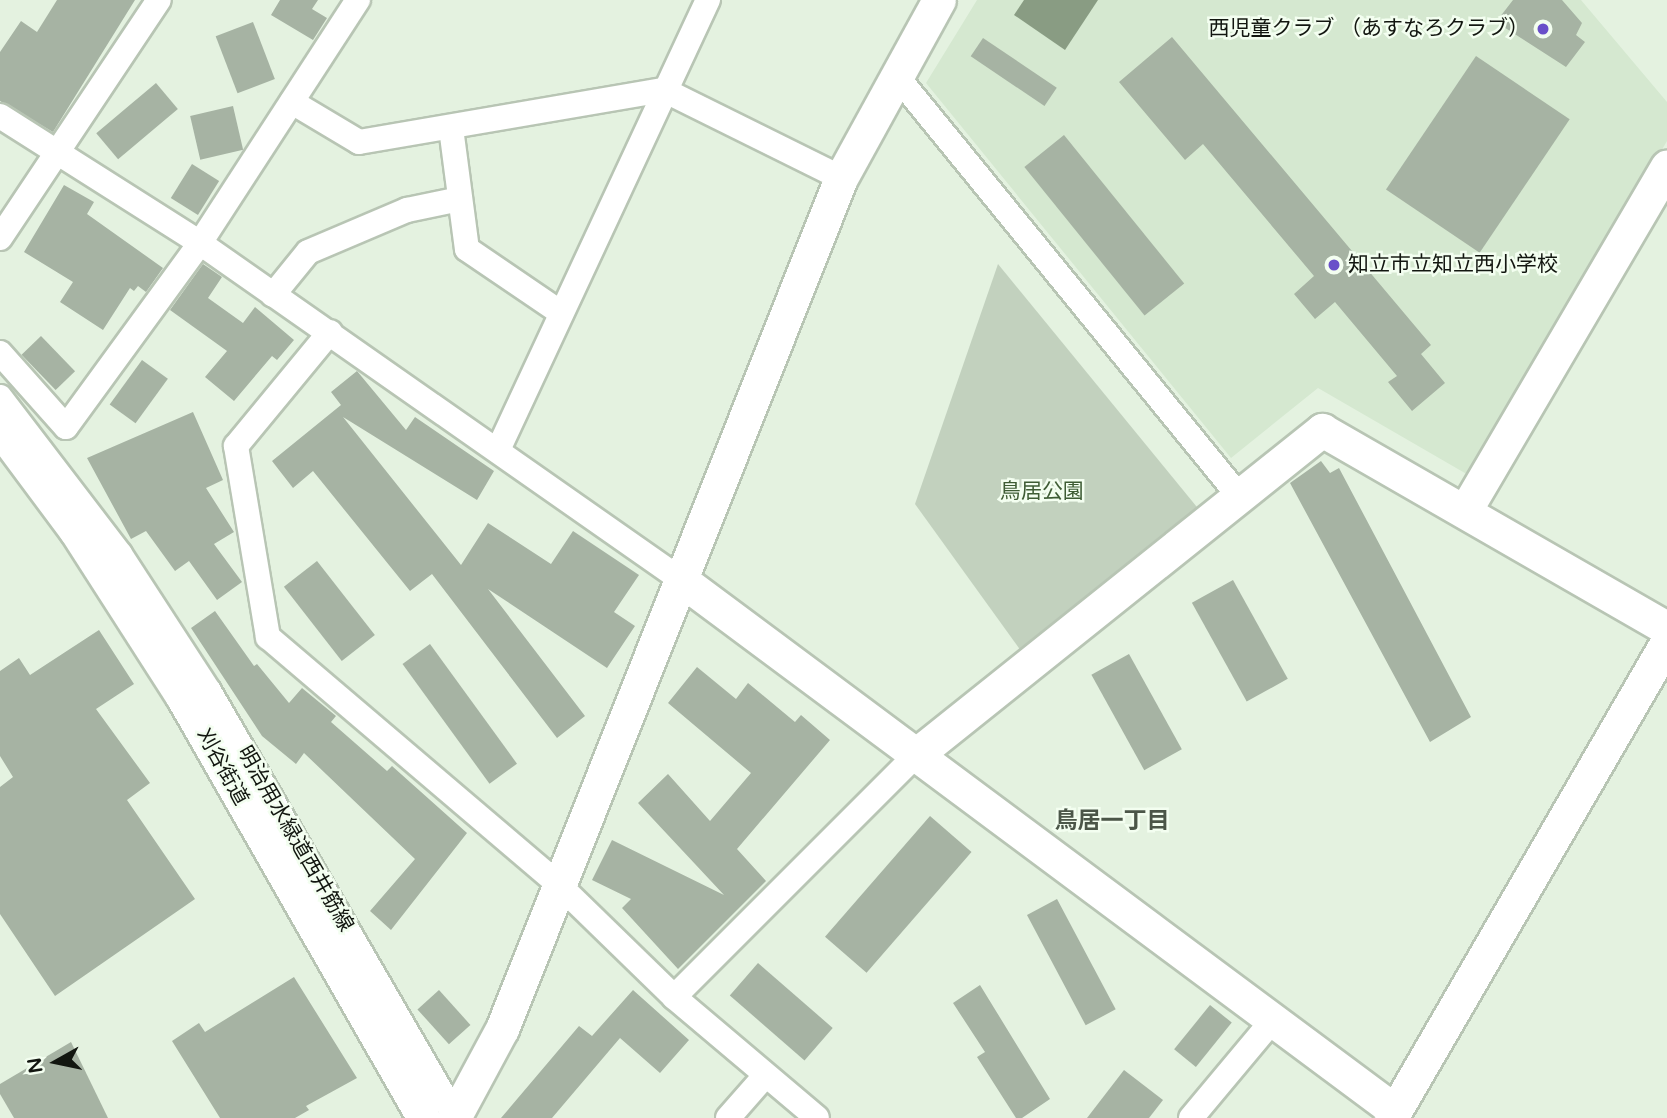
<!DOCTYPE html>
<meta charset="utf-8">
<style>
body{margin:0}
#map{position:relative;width:1667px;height:1118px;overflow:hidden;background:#e4f2e0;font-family:"Varela Round","Noto Sans JP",sans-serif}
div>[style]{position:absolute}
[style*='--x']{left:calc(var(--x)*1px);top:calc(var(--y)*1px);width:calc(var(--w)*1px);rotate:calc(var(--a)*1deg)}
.built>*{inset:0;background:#d5e8d0}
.green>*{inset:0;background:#c2d1be}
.water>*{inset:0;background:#899c83}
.building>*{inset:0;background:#a6b3a3;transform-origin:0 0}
.roads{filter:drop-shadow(2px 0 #b8c5b4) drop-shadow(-2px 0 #b8c5b4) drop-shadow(0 2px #b8c5b4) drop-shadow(0 -2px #b8c5b4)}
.street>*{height:24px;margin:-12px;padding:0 12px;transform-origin:12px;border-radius:12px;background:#fff}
.secondary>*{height:33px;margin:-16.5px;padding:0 16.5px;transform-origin:16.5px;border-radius:16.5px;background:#fff}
.dots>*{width:19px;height:19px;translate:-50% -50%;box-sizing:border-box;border:4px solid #f3fef0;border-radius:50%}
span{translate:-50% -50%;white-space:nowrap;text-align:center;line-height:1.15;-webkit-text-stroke:5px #f3fef0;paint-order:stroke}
.poi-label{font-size:21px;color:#121610}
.right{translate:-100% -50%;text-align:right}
.left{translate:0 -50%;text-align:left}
.park-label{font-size:21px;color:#3e5c34}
.street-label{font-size:21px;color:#121610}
.neighbourhood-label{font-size:23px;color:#4b5648;font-weight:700}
.north{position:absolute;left:21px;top:1027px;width:70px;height:70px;-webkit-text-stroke:5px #f3fef0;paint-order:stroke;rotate:261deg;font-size:19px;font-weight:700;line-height:28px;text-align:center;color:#121610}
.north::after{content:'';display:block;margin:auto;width:24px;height:32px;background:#121610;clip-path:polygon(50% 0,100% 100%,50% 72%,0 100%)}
</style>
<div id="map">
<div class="built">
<i style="clip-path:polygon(977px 0,1581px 0,1667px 102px,1667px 141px,1470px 476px,1318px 388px,1231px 458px,926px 83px)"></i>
</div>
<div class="green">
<i style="clip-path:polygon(998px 264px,1201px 512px,1021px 651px,915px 504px)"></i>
</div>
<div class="water">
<i style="clip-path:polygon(1024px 0,1098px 0,1065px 50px,1014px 15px)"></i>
</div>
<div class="building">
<i style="clip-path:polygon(57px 0,135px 0,53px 132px,0 101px,0 52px,21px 21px,37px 32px)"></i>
<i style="clip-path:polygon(280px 0,318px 0,312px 9px,327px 18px,313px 40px,271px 15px)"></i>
<i style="clip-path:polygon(1513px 0,1562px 0,1582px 23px,1576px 35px,1585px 42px,1566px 67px,1496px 22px)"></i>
<i style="left:253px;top:22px;width:61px;height:40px;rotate:69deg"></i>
<i style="clip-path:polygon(1172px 37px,1431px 345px,1421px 354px,1445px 383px,1412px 411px,1388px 382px,1397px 376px,1335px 302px,1315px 319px,1294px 294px,1314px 276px,1203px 144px,1185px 160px,1119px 82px)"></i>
<i style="left:983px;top:38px;width:89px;height:22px;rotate:34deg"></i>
<i style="left:1476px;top:56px;width:113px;height:161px;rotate:34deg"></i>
<i style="left:156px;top:83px;width:34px;height:78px;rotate:50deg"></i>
<i style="left:233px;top:106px;width:45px;height:44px;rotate:77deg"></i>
<i style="left:1064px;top:135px;width:191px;height:51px;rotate:51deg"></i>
<i style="left:192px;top:164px;width:32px;height:40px;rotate:32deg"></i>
<i style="clip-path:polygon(64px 185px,94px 202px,87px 214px,163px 268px,146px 292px,138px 286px,134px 291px,130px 288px,103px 330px,60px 302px,73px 282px,24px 252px)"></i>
<i style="clip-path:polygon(203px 264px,222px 277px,208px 298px,243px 323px,255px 307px,294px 340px,277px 360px,272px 356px,234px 401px,205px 377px,227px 351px,170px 310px)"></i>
<i style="left:41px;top:336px;width:49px;height:27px;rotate:46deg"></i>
<i style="left:142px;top:360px;width:32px;height:55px;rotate:36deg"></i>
<i style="clip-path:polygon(357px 371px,406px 430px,415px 417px,494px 471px,477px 500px,343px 417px,461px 565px,488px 523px,551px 564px,573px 531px,639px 575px,614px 612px,635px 626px,607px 668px,488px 589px,585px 716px,557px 738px,432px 574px,410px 591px,313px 471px,293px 488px,272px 461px,341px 405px,331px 392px)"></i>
<i style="clip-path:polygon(193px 412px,223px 480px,206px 488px,234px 532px,214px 544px,242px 582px,217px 600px,189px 561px,175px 571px,146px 531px,131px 539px,87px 458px)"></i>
<i style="clip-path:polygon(1321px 461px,1330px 473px,1339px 468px,1471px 717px,1430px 742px,1290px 483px)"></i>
<i style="left:317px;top:561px;width:94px;height:42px;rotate:52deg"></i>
<i style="left:1233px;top:580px;width:113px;height:47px;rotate:61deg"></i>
<i style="clip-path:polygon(215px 611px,254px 666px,257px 664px,289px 703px,302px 688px,336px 716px,331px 722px,387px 771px,392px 766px,467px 833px,391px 930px,370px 911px,415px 859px,304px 753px,296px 764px,262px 736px,191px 628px)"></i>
<i style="clip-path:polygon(99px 630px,134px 684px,96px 709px,150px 783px,127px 800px,195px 899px,55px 996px,0 914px,0 787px,13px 777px,0 756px,0 671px,19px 658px,30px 675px)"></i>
<i style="left:430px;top:644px;width:148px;height:34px;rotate:54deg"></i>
<i style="left:1129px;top:654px;width:109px;height:43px;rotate:61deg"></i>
<i style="clip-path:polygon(697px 667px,736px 699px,748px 683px,795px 722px,801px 715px,830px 740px,737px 849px,766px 881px,678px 969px,622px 908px,631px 899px,592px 880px,612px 840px,724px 895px,638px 803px,668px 774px,710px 821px,751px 773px,668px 703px)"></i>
<i style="left:930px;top:816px;width:55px;height:160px;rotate:41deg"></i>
<i style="left:1057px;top:899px;width:125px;height:34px;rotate:62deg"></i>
<i style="left:758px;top:963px;width:99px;height:43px;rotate:41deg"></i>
<i style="clip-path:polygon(294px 977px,357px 1078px,306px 1106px,309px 1110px,295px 1118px,220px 1118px,172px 1041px,199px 1023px,205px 1032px)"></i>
<i style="clip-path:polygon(980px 985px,1050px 1099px,1022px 1118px,1016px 1118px,977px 1057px,985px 1052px,953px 1003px)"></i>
<i style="left:439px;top:990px;width:47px;height:29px;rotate:48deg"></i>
<i style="clip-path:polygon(633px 990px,689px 1040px,660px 1073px,620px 1038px,552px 1118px,501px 1118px,579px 1026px,592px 1036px)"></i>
<i style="left:1210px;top:1005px;width:28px;height:57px;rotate:39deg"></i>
<i style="clip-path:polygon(71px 1042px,108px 1118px,14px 1118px,0 1094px,0 1084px)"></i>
<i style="clip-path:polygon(1124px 1070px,1163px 1100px,1149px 1118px,1087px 1118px)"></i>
</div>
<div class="roads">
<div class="street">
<i style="--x:895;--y:74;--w:544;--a:50.81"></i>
<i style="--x:292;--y:102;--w:78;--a:30.8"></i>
<i style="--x:359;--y:142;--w:309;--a:-9.7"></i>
<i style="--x:664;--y:90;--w:198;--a:26.4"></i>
<i style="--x:0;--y:116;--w:237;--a:32.4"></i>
<i style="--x:200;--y:243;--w:586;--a:34.99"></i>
<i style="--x:451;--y:128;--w:122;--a:82.5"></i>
<i style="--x:467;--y:249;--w:114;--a:34.2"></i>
<i style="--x:0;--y:238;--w:286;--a:-56.3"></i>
<i style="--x:273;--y:295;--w:55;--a:-50.9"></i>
<i style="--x:308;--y:252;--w:108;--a:-23"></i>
<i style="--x:407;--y:210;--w:54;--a:-11.7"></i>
<i style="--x:330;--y:332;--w:148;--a:129.5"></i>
<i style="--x:236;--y:446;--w:194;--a:80.5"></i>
<i style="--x:268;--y:637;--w:382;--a:40.4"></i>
<i style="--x:559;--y:885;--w:161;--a:44.2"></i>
<i style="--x:674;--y:997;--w:187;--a:40.2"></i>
<i style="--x:0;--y:353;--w:99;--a:48.3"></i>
<i style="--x:66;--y:427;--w:228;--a:-53.9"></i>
<i style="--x:200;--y:243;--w:290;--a:-57"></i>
<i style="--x:0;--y:397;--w:198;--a:52.6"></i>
<i style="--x:120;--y:554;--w:163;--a:57"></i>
<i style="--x:209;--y:691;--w:494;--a:59.9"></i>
<i style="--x:498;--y:450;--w:497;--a:-65"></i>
<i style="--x:674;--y:997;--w:344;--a:-45"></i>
<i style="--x:728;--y:1118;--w:55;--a:-48.7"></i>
<i style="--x:1191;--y:1118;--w:128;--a:-50.1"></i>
</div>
<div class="secondary">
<i style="--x:0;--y:429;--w:127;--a:53.3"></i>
<i style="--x:76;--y:531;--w:196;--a:57.3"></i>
<i style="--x:182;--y:696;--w:486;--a:60.2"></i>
<i style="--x:1466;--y:509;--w:397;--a:-59.6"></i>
<i style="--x:680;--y:579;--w:891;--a:36.65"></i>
<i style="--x:917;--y:754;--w:519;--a:-38.66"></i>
<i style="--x:1322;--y:430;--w:398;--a:29.9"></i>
<i style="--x:454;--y:1118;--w:101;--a:-61.7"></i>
<i style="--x:502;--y:1029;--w:916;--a:-68.28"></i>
<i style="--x:841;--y:178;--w:203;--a:-61.2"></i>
<i style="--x:1391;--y:1118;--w:550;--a:-59.89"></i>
</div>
</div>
<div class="dots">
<i style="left:1543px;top:29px;background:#6a50c9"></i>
<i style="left:1334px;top:265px;background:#6a50c9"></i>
</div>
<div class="poi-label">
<span class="right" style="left:1529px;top:29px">西児童クラブ （あすなろクラブ）</span>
<span class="left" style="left:1348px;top:265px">知立市立知立西小学校</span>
</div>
<div class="park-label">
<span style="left:1042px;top:492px">鳥居公園</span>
</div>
<div class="street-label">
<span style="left:222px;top:767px;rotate:61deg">刈谷街道</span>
<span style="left:295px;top:839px;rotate:60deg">明治用水緑道西井筋線</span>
</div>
<div class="neighbourhood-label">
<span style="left:1112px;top:821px">鳥居一丁目</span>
</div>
<div class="north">N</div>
</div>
